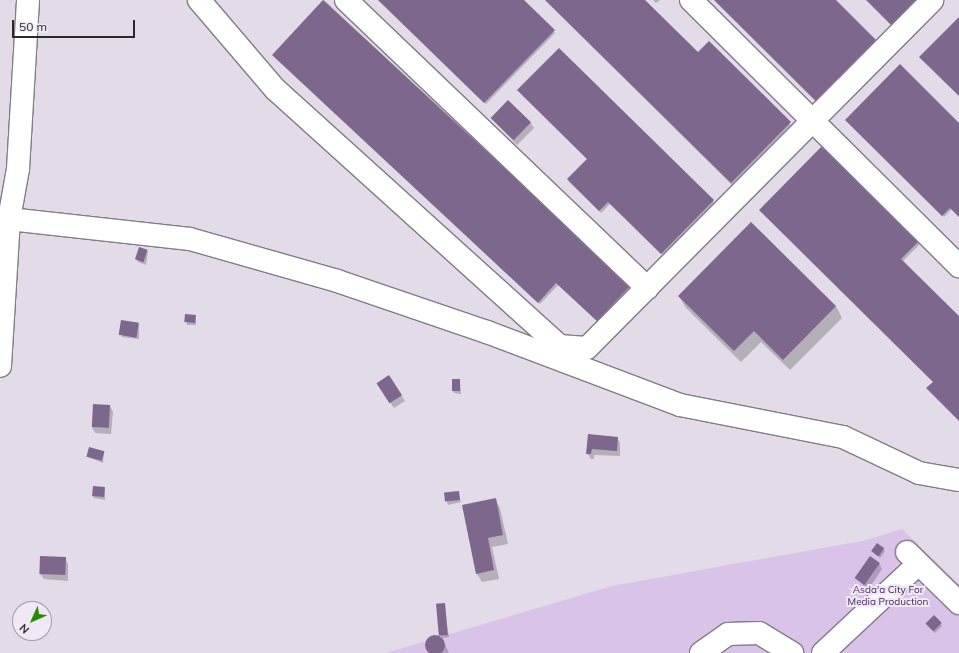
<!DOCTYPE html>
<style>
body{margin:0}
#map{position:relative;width:959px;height:653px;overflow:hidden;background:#e3dbe7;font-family:Mulish,sans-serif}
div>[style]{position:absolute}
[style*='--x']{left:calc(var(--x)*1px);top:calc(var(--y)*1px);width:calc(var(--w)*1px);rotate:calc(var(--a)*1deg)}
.green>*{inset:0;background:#dac3e8}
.shadow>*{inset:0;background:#0003}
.building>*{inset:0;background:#7e678c;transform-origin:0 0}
.round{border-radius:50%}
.roads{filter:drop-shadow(1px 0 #837c87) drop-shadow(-1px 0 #837c87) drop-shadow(0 1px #837c87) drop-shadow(0 -1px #837c87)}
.minor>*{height:22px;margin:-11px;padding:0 11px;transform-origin:11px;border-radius:11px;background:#fff}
.major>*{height:22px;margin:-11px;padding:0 11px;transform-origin:11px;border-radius:11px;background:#fff}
span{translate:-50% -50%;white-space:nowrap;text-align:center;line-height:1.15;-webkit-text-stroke:4px #f0e9f5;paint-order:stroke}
.park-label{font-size:10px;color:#462558}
.north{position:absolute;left:12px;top:601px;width:40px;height:40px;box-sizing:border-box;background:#f0e9f5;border:1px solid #a29ca5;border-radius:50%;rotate:225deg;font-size:11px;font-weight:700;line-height:16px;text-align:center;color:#2c292e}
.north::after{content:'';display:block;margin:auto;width:14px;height:18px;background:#288c02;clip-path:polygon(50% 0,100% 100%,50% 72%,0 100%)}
.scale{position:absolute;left:12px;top:20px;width:123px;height:18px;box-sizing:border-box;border:2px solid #2c292e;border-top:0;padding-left:5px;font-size:12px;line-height:14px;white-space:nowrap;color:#2c292e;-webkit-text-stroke:3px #f0e9f5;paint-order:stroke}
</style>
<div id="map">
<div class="green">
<i style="clip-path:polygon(902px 529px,959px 584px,959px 653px,386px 653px,612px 586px,867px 540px)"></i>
</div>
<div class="shadow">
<i style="clip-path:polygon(324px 0,631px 285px,632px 288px,599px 323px,558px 285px,540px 304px,275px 57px,273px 55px)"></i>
<i style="clip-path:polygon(378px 0,522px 0,555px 33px,486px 104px)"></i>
<i style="clip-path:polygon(545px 0,644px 0,698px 53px,791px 125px,732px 185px)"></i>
<i style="clip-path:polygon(653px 0,660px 0,656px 3px)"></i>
<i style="clip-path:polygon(714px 0,834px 0,876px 43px,817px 103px)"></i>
<i style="clip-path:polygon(520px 93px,713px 201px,714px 203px,663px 255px,610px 204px,601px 213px,569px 182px,568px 179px,587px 159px)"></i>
<i style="clip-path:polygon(492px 119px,530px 122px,534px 128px,517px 145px)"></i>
<i style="clip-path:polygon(848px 122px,959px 124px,959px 217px,952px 209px,944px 217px)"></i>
<i style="clip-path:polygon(760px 210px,922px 242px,903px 261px,959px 317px,959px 421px,934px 382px)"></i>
<i style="clip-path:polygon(148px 251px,146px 265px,138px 262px,137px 260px)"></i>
<i style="clip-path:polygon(679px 296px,836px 306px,842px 318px,790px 370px,761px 342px,741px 362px,686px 308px)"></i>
<i style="clip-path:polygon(186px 315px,195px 316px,196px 325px,187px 325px)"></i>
<i style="clip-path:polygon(139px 324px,139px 339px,122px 337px,121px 334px)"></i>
<i style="clip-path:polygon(460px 380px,461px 394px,454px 393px,453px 391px)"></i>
<i style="clip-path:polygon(381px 389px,401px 395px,405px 401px,394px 408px)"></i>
<i style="clip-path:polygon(110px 406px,113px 412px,111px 434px,95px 433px,92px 427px)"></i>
<i style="clip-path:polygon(589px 436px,617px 438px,620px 443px,620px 456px,594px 455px,594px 459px,591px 459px,587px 453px)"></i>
<i style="clip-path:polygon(104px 452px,103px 463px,88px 457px)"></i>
<i style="clip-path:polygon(105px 488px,105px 500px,94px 498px,92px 495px)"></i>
<i style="clip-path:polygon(458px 492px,461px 502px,448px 505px,447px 502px)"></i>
<i style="clip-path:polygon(495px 499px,500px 508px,508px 544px,492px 547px,499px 579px,482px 582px,477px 574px)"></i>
<i style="clip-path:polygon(883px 549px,885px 551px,880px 558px,872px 551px)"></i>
<i style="clip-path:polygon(65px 558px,68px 564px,68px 581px,44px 579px,40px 574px)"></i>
<i style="clip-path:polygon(879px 563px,882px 569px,868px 590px,856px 578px)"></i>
<i style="clip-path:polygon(444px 604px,449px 637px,442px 638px,440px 635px)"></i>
<i style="clip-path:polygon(941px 624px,942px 626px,935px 633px,928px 626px)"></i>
<i style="clip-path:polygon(433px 637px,442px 639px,449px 653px,428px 653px,426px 642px)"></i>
</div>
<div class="building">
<i style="clip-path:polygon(323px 0,631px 285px,597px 321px,556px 283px,538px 303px,272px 55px)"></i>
<i style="clip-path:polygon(378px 0,524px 0,555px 30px,484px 103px)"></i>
<i style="clip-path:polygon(545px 0,645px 0,698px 52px,709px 41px,791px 122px,731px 183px)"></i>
<i style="clip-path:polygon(714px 0,836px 0,876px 40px,816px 101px)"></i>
<i style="clip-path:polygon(866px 0,919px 0,893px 27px)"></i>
<i style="clip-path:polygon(959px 17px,959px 96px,919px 57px)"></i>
<i style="clip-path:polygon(559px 48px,714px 200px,661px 254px,608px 202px,599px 211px,567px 179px,587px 159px,517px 90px)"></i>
<i style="clip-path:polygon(900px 64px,959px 123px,959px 217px,950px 208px,942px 216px,845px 120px)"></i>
<i style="left:508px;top:100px;width:32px;height:25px;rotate:44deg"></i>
<i style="clip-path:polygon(825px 143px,921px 239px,901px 259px,959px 316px,959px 421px,926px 388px,933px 382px,759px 210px)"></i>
<i style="clip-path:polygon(751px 222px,836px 306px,783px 360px,754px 331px,734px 351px,678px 296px)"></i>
<i style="left:139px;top:247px;width:9px;height:13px;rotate:18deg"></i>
<i style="left:185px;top:314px;width:11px;height:8px;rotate:5deg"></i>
<i style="left:121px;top:320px;width:18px;height:15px;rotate:9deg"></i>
<i style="left:389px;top:375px;width:24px;height:15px;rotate:57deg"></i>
<i style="left:452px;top:379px;width:8px;height:12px"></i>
<i style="left:93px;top:404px;width:17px;height:23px;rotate:3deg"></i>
<i style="clip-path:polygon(588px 434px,618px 437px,617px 451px,592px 449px,591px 454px,586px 454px)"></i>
<i style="left:89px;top:447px;width:16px;height:10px;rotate:15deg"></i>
<i style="left:93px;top:486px;width:12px;height:10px;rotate:5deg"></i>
<i style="left:459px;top:491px;width:9px;height:15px;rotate:84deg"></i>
<i style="clip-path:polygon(496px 498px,503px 535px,488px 538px,494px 570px,476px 574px,462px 505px)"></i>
<i style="left:877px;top:543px;width:9px;height:10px;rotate:36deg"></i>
<i style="left:40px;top:556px;width:26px;height:18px;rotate:2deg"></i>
<i style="left:870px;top:556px;width:12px;height:27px;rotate:35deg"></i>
<i style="left:445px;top:603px;width:32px;height:9px;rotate:85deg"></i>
<i style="left:934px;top:615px;width:11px;height:12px;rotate:45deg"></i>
<i class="round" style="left:425px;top:635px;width:20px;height:20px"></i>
</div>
<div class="roads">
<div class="minor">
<i style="--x:199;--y:0;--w:117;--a:49.5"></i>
<i style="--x:275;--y:89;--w:383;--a:42.1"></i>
<i style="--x:559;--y:346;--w:28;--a:4"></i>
<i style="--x:587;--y:348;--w:490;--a:-45.2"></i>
<i style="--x:346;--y:0;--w:417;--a:43.7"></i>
<i style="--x:691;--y:0;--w:378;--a:44.8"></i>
<i style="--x:0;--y:221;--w:9;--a:-13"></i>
<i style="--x:9;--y:219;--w:182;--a:6.3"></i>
<i style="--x:190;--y:239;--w:153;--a:15.9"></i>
<i style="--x:337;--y:281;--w:158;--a:18.8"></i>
<i style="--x:487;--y:332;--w:206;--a:20.7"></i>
<i style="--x:680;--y:405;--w:166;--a:11.1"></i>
<i style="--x:843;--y:437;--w:84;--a:25.3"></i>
<i style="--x:919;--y:473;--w:41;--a:9.9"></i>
<i style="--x:907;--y:552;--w:73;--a:44.4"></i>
<i style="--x:701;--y:653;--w:33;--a:-35"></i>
<i style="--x:728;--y:634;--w:31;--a:-2"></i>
<i style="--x:759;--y:633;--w:39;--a:31"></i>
<i style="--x:823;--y:653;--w:130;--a:-43.1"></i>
</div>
<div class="major">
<i style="--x:0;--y:366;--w:147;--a:-86.5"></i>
<i style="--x:9;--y:219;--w:51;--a:-79.8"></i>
<i style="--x:18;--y:169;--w:169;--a:-86.6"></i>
</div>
</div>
<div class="park-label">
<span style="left:888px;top:595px">Asda'a City For<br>Media Production</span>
</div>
<div class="north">N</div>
<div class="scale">50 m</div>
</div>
